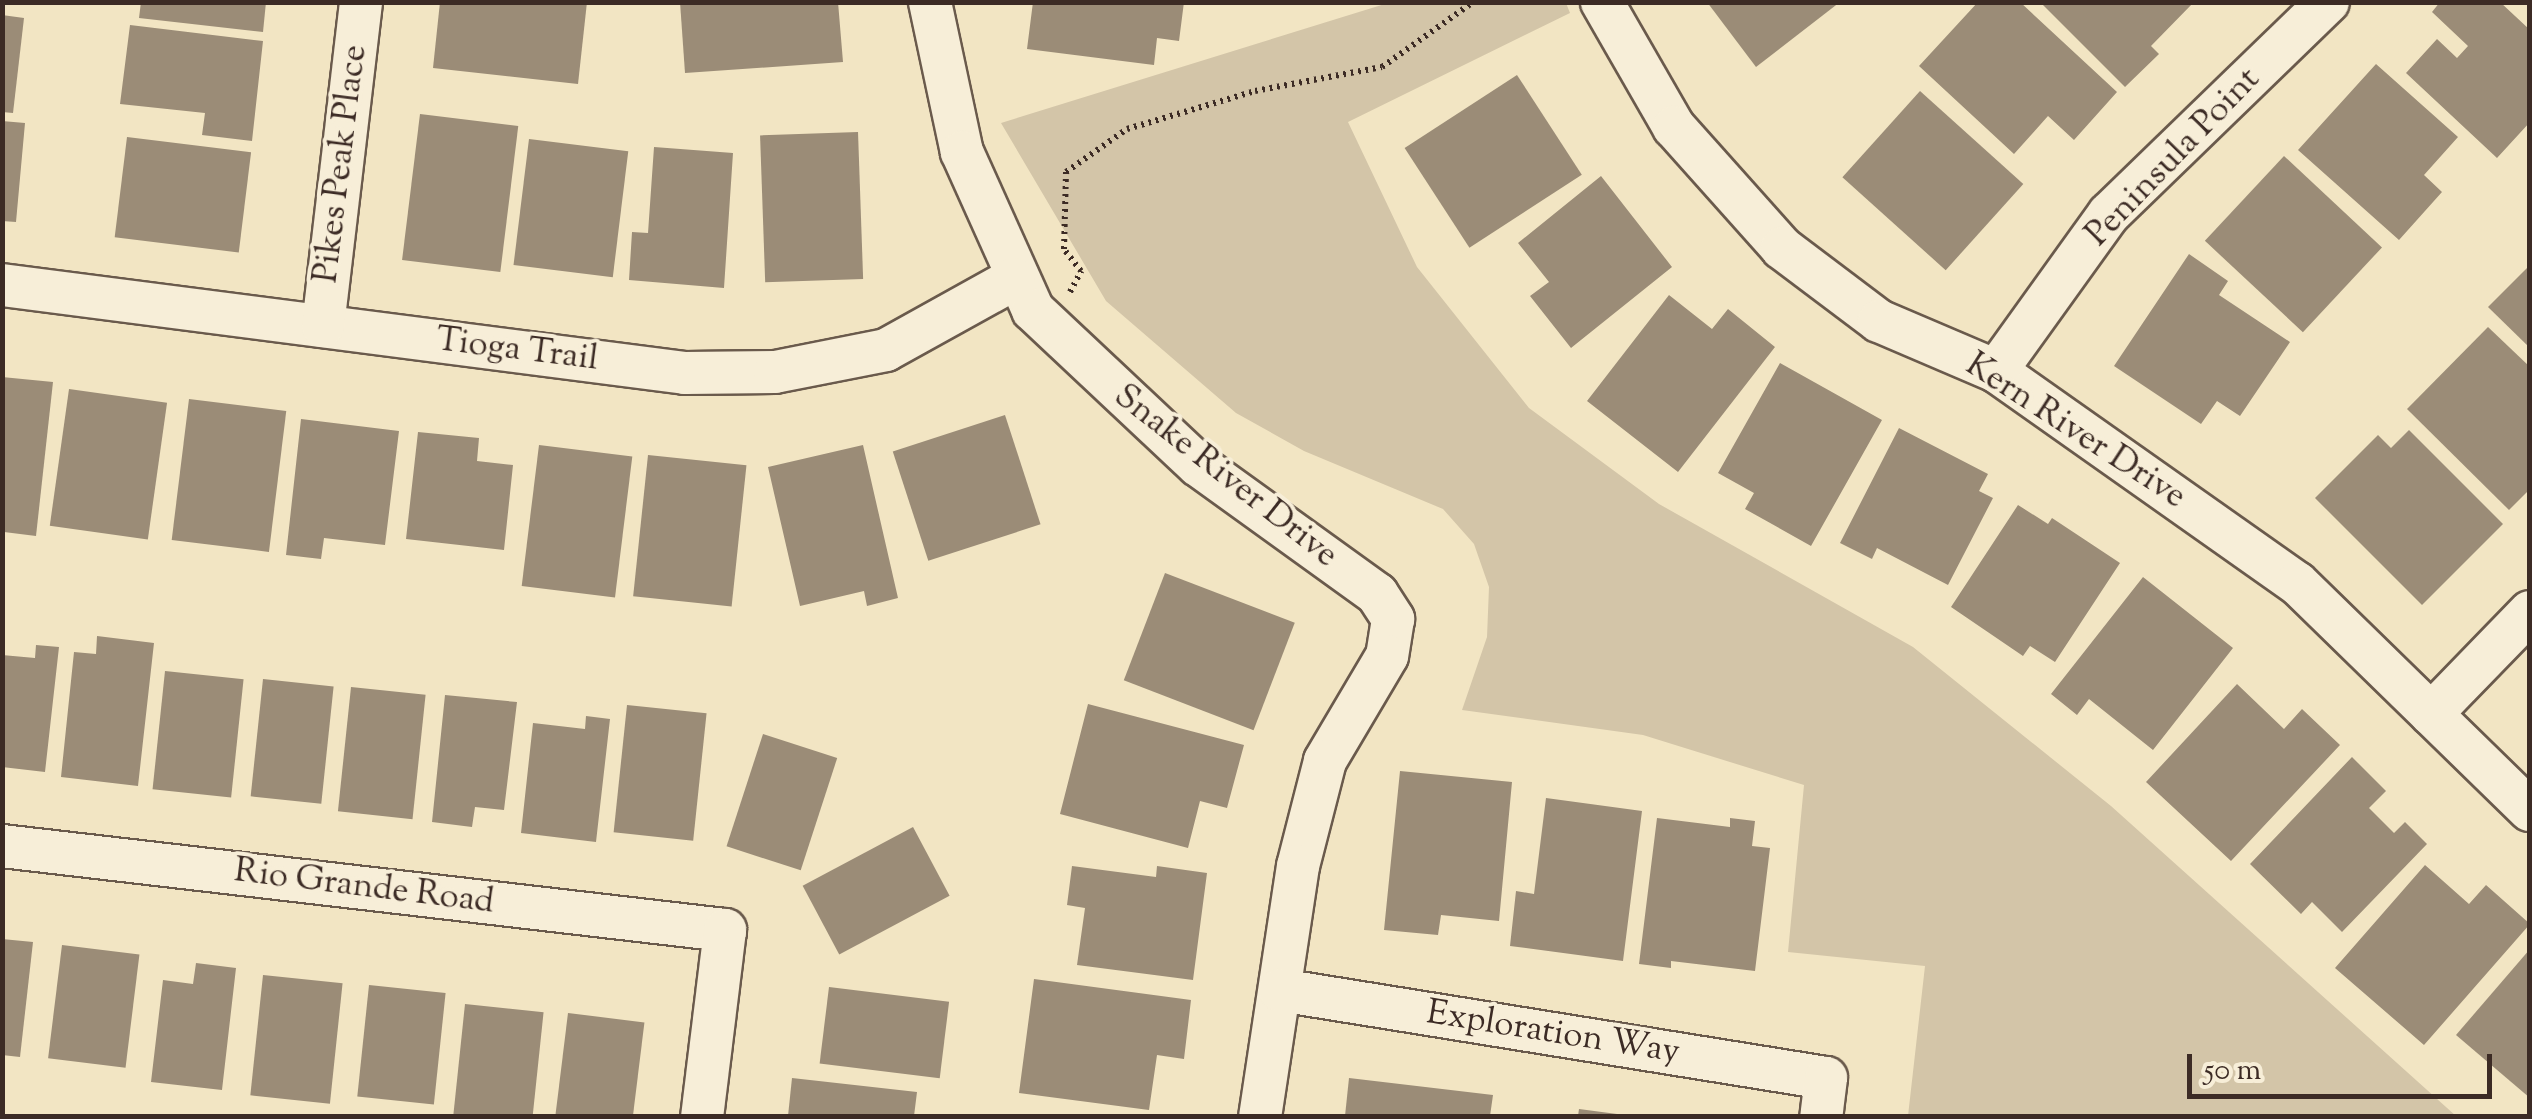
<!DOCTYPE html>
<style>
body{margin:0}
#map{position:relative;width:2532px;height:1119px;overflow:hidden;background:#f2e5c3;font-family:"Sorts Mill Goudy",serif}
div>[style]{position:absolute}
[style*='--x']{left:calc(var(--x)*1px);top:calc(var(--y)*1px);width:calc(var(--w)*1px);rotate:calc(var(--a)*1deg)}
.green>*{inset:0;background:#d3c5a8}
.building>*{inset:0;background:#9b8c77;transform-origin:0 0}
.path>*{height:6px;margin-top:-3px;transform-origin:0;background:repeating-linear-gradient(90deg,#3c2b25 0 2.5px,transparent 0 7.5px)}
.roads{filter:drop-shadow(2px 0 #6a5a4c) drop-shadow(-2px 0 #6a5a4c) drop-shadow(0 2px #6a5a4c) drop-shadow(0 -2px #6a5a4c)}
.minor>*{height:42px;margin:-21px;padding:0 21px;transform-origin:21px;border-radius:21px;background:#f7eed8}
span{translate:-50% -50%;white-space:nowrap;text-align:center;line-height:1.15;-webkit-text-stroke:8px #f7eed8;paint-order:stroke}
.street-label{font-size:35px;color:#3c2b25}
.frame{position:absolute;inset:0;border:5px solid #3c2b25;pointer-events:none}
.scale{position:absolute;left:2187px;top:1054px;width:305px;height:45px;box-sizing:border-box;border:5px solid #3c2b25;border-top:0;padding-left:12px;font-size:30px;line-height:35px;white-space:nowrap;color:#3c2b25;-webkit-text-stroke:8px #f7eed8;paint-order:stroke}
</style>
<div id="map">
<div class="green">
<i style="clip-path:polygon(1388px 3px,1566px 3px,1570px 13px,1348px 122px,1417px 267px,1529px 408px,1659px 504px,1913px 647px,2111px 806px,2456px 1116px,1908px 1116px,1925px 966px,1788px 952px,1804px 785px,1643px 735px,1462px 710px,1487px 637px,1489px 587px,1474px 544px,1443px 509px,1304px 451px,1236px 413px,1106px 301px,1001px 123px)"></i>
</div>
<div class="building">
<i style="clip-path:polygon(141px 2px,266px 2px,263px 32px,139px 18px)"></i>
<i style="clip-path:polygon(440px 2px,587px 2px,578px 84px,433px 68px)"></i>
<i style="clip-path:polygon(680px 2px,838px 2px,843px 62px,685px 73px)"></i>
<i style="clip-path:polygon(1033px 2px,1184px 2px,1179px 41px,1157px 38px,1154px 65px,1027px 49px)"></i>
<i style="clip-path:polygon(1707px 2px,1840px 2px,1756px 67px)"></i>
<i style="clip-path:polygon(1978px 2px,2020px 2px,2117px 92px,2074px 140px,2048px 116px,2014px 154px,1919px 66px)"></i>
<i style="clip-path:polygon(2040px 2px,2194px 2px,2151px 46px,2159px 54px,2125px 87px)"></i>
<i style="clip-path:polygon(2440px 2px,2500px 2px,2530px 30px,2530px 122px,2497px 158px,2406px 73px,2437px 39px,2457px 58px,2468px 46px,2432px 12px)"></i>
<i style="clip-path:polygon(2px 15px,24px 18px,13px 113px,2px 112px)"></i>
<i style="clip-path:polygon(130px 25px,263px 41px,252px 141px,202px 135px,205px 113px,120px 104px)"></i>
<i style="clip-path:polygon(2376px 64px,2458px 137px,2424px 175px,2442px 192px,2399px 240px,2298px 150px)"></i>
<i style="left:1517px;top:75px;width:119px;height:134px;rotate:57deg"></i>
<i style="left:1920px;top:91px;width:139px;height:116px;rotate:42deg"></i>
<i style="left:420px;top:114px;width:99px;height:147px;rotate:7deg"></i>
<i style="clip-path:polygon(2px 121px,25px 123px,16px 222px,2px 221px)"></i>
<i style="left:858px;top:132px;width:147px;height:98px;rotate:88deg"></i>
<i style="left:127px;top:137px;width:125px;height:101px;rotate:7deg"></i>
<i style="left:529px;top:139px;width:100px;height:127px;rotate:7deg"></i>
<i style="clip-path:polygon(654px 147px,733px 153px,724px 288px,629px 280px,632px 232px,648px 233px)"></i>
<i style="left:2284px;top:156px;width:134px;height:116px;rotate:43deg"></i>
<i style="clip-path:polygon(1601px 176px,1672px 267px,1571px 348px,1530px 296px,1549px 282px,1518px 243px)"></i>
<i style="clip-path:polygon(2189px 254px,2228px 281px,2219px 295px,2290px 342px,2240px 416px,2217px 401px,2201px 424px,2114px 366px)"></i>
<i style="clip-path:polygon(2530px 265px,2530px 348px,2488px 307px)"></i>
<i style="clip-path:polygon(1669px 295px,1712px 329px,1728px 309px,1775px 347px,1678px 472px,1587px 401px)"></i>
<i style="clip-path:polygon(2488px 327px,2530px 367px,2530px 489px,2509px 510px,2407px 409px)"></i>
<i style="clip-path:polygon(1780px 363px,1882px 420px,1811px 546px,1745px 509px,1754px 493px,1718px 473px)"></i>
<i style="clip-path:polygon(2px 377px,53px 382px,36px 536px,4px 532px)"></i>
<i style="left:69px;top:389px;width:99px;height:138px;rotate:8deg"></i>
<i style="left:189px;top:399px;width:98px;height:142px;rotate:7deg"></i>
<i style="left:1005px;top:415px;width:115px;height:118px;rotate:72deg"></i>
<i style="clip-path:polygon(301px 419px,399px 431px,385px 545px,324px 538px,321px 559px,286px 555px)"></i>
<i style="clip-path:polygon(1899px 428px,1988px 474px,1979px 491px,1993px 498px,1948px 585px,1877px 548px,1872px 559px,1840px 543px)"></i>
<i style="clip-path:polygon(2409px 430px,2503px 524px,2422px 605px,2315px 498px,2378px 435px,2391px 448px)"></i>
<i style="clip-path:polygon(418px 432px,479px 438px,477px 461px,513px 465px,504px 550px,406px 539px)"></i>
<i style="left:539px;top:445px;width:94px;height:142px;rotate:7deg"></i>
<i style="clip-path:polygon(863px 445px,898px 598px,867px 606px,864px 591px,800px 606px,768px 467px)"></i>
<i style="left:648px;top:455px;width:99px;height:142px;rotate:6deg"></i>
<i style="clip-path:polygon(2018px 505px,2048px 524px,2052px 518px,2120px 563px,2055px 662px,2030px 646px,2023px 656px,1951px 607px)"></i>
<i style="left:1165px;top:573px;width:139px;height:115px;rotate:21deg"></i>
<i style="clip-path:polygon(2143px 577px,2233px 648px,2153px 750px,2089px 699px,2077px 715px,2051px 694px)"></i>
<i style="clip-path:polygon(97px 636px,154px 643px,138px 786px,61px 777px,74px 652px,96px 654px)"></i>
<i style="clip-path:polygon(36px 645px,59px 647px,45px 772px,2px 767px,2px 655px,35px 658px)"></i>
<i style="left:165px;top:671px;width:79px;height:119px;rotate:6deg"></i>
<i style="left:263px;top:679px;width:71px;height:118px;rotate:6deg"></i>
<i style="clip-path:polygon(2237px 684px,2284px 729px,2302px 709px,2340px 745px,2231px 861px,2146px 782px)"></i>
<i style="left:351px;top:687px;width:75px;height:125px;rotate:6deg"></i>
<i style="clip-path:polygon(445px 695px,517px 702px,504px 810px,475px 807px,472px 827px,432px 822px)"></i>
<i style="clip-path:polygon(1088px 704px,1244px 745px,1227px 808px,1200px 801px,1188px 848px,1060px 814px)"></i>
<i style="left:627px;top:705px;width:80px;height:128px;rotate:6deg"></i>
<i style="clip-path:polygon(586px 716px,610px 719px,596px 842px,521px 833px,533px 723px,585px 729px)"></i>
<i style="left:763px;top:734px;width:78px;height:118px;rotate:18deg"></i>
<i style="clip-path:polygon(2352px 757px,2386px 791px,2369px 808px,2394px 833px,2405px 822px,2427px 844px,2342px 932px,2312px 902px,2301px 914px,2250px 864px)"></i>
<i style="clip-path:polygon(1400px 771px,1512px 782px,1499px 921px,1441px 915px,1438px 935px,1384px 930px)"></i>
<i style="clip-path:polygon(1546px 798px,1642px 811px,1623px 961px,1510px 946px,1516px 891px,1534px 894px)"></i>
<i style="clip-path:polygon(1657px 818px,1730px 827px,1730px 818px,1755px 821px,1752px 846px,1770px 848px,1755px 971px,1671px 961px,1671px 968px,1639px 964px)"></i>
<i style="left:913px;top:827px;width:78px;height:125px;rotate:62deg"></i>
<i style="clip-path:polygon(2425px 865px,2469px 904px,2486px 885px,2530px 924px,2424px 1045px,2335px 968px)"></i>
<i style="clip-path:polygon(1072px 866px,1156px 877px,1157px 866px,1207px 873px,1193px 980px,1077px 965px,1085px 908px,1067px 905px)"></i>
<i style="clip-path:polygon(2px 939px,33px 942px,20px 1057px,2px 1055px)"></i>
<i style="left:62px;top:945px;width:78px;height:114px;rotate:7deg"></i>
<i style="clip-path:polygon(2530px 949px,2530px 1098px,2456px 1035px)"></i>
<i style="clip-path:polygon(196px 963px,236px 968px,222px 1090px,151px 1082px,163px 980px,193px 984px)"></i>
<i style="left:263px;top:975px;width:80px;height:121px;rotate:6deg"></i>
<i style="clip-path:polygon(1034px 979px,1191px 1000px,1184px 1059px,1157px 1055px,1149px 1110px,1019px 1093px)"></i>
<i style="left:369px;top:985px;width:77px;height:112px;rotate:6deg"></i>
<i style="left:829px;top:987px;width:121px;height:77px;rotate:7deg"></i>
<i style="left:465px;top:1004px;width:79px;height:113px;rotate:6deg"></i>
<i style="left:568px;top:1013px;width:77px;height:104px;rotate:7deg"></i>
<i style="clip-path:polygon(792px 1078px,917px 1092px,914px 1116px,788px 1116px)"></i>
<i style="clip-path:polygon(1349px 1078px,1493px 1095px,1490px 1116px,1345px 1116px)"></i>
<i style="clip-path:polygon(1579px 1109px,1617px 1114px,1616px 1116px,1578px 1116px)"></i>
</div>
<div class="path">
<i style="--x:1070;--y:292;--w:24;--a:-62"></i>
<i style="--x:1081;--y:271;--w:28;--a:-128"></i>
<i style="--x:1064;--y:249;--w:77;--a:-88.5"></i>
<i style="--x:1066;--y:172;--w:75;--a:-35.2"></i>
<i style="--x:1127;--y:129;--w:134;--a:-16.5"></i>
<i style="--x:1255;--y:91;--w:129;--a:-10.7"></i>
<i style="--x:1382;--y:67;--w:112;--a:-35.5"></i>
</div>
<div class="roads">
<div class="minor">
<i style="--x:930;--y:2;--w:153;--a:78"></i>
<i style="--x:962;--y:152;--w:173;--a:65.8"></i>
<i style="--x:1033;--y:310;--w:226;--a:43.2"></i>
<i style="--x:1198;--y:465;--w:221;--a:35.8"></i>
<i style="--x:1377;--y:594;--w:30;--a:57"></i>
<i style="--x:1393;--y:619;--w:37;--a:99"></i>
<i style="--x:1387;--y:656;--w:122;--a:120.6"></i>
<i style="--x:1325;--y:761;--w:108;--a:104.4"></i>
<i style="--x:1298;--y:866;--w:253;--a:98.6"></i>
<i style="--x:1602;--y:2;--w:144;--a:60.1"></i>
<i style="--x:1674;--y:127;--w:162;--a:48.2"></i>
<i style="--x:1782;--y:248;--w:121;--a:37"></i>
<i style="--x:1879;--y:321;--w:127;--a:23.1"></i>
<i style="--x:1996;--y:371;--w:368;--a:35.2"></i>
<i style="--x:2297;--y:583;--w:325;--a:44.3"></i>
<i style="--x:2;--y:285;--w:689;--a:7.34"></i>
<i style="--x:685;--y:373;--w:90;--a:-0.6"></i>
<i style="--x:775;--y:372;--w:113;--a:-11.2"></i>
<i style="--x:886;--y:350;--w:146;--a:-29"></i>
<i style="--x:323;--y:326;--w:326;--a:-83.3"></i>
<i style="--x:1996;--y:371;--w:193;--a:-54.3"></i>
<i style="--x:2109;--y:214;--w:305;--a:-44.1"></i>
<i style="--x:2431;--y:714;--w:142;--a:-45.9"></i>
<i style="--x:2;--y:846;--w:728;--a:6.63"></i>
<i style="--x:725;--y:930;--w:187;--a:97"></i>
<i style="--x:1280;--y:990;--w:553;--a:9.16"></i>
<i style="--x:1826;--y:1078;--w:38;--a:97"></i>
</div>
</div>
<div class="street-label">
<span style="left:2174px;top:158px;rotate:-46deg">Peninsula Point</span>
<span style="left:342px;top:164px;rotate:-83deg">Pikes Peak Place</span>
<span style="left:517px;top:351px;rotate:7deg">Tioga Trail</span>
<span style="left:2075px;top:432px;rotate:33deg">Kern River Drive</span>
<span style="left:1225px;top:477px;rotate:38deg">Snake River Drive</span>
<span style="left:364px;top:888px;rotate:7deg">Rio Grande Road</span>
<span style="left:1553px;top:1034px;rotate:9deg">Exploration Way</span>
</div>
<div class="frame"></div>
<div class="scale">50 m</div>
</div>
